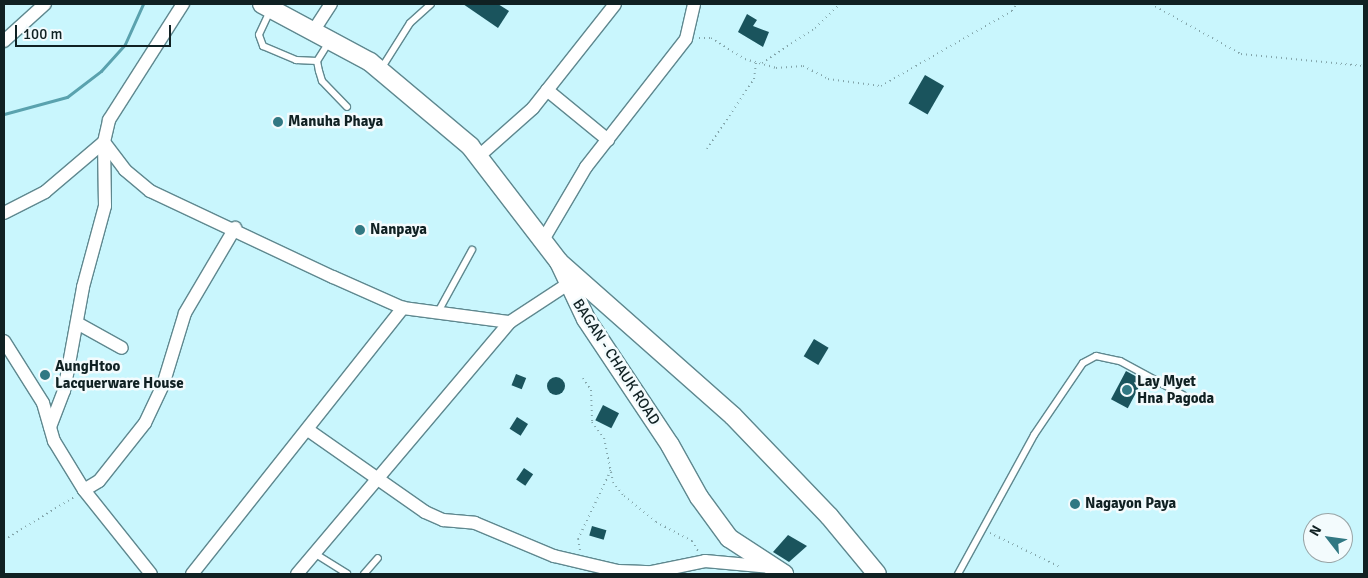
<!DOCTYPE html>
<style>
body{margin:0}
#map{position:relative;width:1368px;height:578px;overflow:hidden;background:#c9f6fd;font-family:Signika,sans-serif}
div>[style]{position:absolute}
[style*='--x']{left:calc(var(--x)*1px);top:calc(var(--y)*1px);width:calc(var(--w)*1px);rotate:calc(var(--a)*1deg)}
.stream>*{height:3px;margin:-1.5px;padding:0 1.5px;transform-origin:1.5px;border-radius:1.5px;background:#5aa2ae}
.building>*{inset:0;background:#1a545d;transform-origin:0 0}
.round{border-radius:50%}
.path>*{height:2px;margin-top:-1px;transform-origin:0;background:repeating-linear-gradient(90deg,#83a5aa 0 1px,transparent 0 5px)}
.roads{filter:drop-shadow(1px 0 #5f888f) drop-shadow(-1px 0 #5f888f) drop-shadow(0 1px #5f888f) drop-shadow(0 -1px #5f888f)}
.lane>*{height:6px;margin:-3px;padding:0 3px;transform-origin:3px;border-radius:3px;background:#fff}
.street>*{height:12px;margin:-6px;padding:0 6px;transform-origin:6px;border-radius:6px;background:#fff}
.secondary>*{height:18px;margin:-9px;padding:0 9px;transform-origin:9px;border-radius:9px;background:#fff}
.dots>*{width:14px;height:14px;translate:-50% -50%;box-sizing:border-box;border:2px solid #f3fbfd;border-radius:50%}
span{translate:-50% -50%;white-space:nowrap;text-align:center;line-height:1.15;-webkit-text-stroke:5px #f3fbfd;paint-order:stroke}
.poi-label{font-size:15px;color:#102123;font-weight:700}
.left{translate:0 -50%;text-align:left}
.street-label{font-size:15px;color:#102123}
.frame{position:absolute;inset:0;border:5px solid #102123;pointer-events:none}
.north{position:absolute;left:1303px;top:513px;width:50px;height:50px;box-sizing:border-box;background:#f3fbfd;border:1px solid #98a4a6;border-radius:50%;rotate:300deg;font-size:14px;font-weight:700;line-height:20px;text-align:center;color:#102123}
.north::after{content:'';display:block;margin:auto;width:18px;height:22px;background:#317883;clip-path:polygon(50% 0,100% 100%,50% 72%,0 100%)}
.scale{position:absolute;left:15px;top:25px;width:156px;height:22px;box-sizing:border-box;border:2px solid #102123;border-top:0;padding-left:6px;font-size:15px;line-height:18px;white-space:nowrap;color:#102123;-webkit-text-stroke:4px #f3fbfd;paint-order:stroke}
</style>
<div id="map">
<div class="stream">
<i style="--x:4;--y:114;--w:65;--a:-15.1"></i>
<i style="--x:67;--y:97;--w:43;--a:-37.4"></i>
<i style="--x:101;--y:71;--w:36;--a:-48"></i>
<i style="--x:125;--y:44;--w:44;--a:-65.8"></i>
</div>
<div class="building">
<i style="clip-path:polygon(463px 4px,498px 4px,509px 11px,498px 28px)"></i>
<i style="clip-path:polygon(747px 14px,757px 20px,753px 26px,769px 32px,763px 47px,738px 32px)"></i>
<i style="left:925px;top:75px;width:22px;height:33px;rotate:30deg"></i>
<i style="left:814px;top:339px;width:17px;height:20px;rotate:31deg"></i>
<i style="left:1126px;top:371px;width:19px;height:32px;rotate:28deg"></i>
<i style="left:516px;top:374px;width:11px;height:12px;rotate:22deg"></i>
<i class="round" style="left:547px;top:377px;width:18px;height:18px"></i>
<i style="left:603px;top:405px;width:18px;height:17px;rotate:27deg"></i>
<i style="left:517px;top:417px;width:13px;height:14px;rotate:32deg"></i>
<i style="left:524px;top:468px;width:11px;height:14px;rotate:34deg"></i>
<i style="left:592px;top:526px;width:15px;height:10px;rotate:16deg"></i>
<i style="clip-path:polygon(788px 535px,807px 546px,789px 562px,773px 552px)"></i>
</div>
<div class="path">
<i style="--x:1151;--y:4;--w:103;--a:29.1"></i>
<i style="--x:1241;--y:54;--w:124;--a:5.6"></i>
<i style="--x:699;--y:38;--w:12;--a:0"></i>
<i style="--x:711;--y:38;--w:40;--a:32"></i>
<i style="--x:745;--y:59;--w:32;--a:16"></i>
<i style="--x:776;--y:68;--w:27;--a:-4"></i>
<i style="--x:803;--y:66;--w:28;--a:27"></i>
<i style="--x:828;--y:79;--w:53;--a:7.5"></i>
<i style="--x:881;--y:86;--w:151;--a:-29.8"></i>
<i style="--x:1012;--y:11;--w:9;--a:-54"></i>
<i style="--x:762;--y:63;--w:64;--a:-33.4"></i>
<i style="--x:815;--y:28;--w:35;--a:-44"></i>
<i style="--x:707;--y:149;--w:84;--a:-56.1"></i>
<i style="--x:754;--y:79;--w:17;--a:-83"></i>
<i style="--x:583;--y:378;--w:14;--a:56"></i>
<i style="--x:591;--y:390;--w:32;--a:88"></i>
<i style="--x:592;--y:422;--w:20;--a:53"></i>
<i style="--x:604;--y:438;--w:45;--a:78.4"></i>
<i style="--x:613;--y:482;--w:18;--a:52"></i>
<i style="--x:624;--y:496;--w:41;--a:39.1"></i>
<i style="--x:656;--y:522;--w:41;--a:27.8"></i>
<i style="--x:692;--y:541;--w:12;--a:59"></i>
<i style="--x:990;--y:533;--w:78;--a:25.9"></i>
<i style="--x:4;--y:540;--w:82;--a:-31.6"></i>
<i style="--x:580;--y:550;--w:11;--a:-100"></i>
<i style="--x:578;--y:539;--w:79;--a:-64.4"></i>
</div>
<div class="roads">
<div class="lane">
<i style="--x:270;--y:11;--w:26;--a:115"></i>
<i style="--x:259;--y:35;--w:12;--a:70"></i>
<i style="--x:263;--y:46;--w:36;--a:23"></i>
<i style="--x:296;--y:60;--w:21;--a:3"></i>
<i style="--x:329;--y:42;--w:22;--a:122"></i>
<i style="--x:317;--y:61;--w:10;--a:79"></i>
<i style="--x:319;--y:71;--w:10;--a:73"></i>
<i style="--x:322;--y:81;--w:36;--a:46"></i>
<i style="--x:381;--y:69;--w:54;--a:-57.8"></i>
<i style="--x:410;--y:23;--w:28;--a:-42"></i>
<i style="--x:438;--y:312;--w:71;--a:-61.3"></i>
<i style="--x:314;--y:553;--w:39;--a:32"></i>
<i style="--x:364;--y:574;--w:21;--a:-49"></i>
<i style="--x:958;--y:574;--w:158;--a:-61.3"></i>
<i style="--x:1034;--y:435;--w:87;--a:-55.8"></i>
<i style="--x:1083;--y:363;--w:15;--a:-28"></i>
<i style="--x:1096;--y:356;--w:25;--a:12"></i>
<i style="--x:1120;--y:361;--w:72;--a:28.4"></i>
</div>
<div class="street">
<i style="--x:314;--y:30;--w:31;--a:-57"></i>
<i style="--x:4;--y:41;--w:55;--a:-42.1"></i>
<i style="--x:547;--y:90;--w:79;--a:39.3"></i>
<i style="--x:104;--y:142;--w:35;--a:53"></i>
<i style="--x:125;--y:170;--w:33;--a:40"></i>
<i style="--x:150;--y:191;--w:202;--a:25.2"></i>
<i style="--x:333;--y:277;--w:77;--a:23.9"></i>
<i style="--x:403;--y:308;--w:108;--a:7.5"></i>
<i style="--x:479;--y:156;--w:72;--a:-41.6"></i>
<i style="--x:533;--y:108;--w:132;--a:-51.7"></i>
<i style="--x:4;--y:213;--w:46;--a:-27.1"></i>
<i style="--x:45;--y:192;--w:77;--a:-40.3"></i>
<i style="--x:543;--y:240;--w:85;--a:-59.5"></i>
<i style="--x:586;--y:167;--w:162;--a:-52"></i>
<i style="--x:686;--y:39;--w:36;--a:-77"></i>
<i style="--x:77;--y:323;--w:51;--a:29.1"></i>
<i style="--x:4;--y:341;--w:73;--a:57.8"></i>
<i style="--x:43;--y:403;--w:40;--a:74"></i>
<i style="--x:54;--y:441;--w:57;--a:58.5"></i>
<i style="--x:84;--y:490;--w:107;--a:51.4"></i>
<i style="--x:50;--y:427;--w:39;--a:-69"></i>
<i style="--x:64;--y:391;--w:106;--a:-79.6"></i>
<i style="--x:83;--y:287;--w:84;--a:-74.8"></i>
<i style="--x:105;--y:206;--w:64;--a:-90.9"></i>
<i style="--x:104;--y:142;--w:23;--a:-77"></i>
<i style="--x:109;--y:120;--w:138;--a:-57.5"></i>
<i style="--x:308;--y:430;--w:143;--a:35"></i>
<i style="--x:425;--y:512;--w:20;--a:24"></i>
<i style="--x:443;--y:520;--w:32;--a:5"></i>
<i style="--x:475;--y:523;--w:86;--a:22.7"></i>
<i style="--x:554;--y:556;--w:66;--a:13.2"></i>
<i style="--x:618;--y:571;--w:34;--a:2"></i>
<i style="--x:652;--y:572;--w:54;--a:-11.7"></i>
<i style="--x:705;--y:561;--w:66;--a:5.2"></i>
<i style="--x:84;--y:490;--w:17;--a:-31"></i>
<i style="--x:99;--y:481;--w:74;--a:-51.6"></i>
<i style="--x:145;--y:423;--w:42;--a:-64.7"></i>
<i style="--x:163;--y:385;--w:75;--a:-73"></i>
<i style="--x:185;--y:313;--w:99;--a:-59.5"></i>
<i style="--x:192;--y:574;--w:340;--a:-51.6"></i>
<i style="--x:297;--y:574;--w:330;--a:-49.8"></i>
<i style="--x:510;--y:322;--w:77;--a:-33.3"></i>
</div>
<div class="secondary">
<i style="--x:262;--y:4;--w:123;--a:28.2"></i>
<i style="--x:370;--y:62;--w:131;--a:40"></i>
<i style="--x:470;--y:146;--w:146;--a:52.5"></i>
<i style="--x:559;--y:262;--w:63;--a:64.7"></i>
<i style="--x:586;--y:319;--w:151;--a:56.3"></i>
<i style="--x:670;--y:445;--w:60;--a:60.9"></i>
<i style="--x:699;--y:497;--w:51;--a:53.8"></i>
<i style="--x:729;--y:538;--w:66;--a:33.2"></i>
<i style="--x:559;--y:262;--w:232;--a:41.5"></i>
<i style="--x:733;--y:416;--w:139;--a:46.2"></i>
<i style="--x:829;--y:516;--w:75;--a:50.4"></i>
</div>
</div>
<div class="dots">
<i style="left:278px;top:122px;background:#317883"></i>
<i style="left:360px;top:230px;background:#317883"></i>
<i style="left:45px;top:375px;background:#317883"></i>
<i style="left:1127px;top:390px;background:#317883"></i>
<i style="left:1075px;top:504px;background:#317883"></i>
</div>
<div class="poi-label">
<span class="left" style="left:288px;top:122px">Manuha Phaya</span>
<span class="left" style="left:370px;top:230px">Nanpaya</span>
<span class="left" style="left:55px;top:375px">AungHtoo<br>Lacquerware House</span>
<span class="left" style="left:1137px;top:390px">Lay Myet<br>Hna Pagoda</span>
<span class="left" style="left:1085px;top:504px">Nagayon Paya</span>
</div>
<div class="street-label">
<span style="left:616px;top:362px;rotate:57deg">BAGAN - CHAUK ROAD</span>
</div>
<div class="frame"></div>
<div class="north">N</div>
<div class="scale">100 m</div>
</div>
